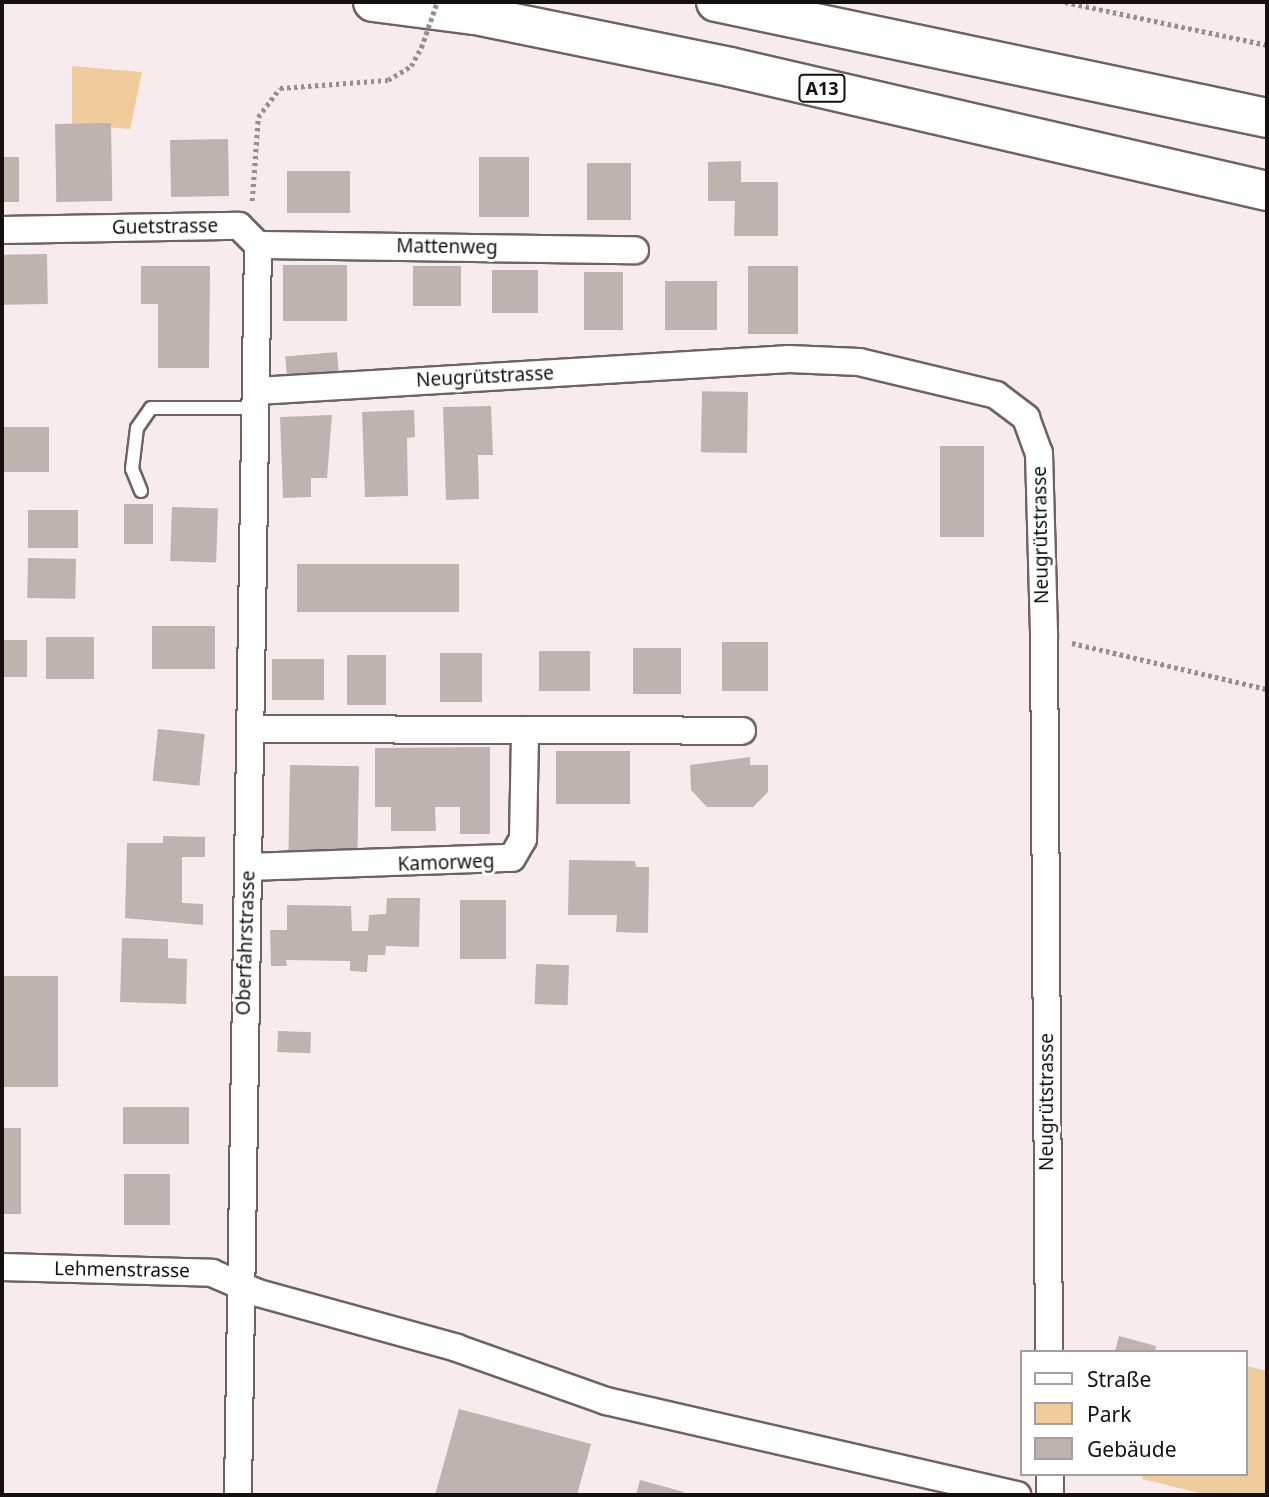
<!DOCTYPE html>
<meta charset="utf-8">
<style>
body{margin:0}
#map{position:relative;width:1269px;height:1497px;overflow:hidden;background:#f8ebed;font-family:"Noto Sans",sans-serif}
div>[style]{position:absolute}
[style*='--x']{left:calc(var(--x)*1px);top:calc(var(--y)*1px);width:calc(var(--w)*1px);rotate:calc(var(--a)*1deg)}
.green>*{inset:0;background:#f0cb9c}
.building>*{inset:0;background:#beb3af;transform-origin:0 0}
.path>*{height:4.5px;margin-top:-2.25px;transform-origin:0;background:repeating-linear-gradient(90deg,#988e90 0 3.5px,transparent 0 7px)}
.roads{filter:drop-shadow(2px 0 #6d6264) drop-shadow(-2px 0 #6d6264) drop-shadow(0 2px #6d6264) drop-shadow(0 -2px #6d6264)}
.lane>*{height:12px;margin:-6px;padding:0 6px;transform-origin:6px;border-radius:6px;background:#fff}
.street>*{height:26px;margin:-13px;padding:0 13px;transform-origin:13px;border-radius:13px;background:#fff}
.highway>*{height:38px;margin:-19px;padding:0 19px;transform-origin:19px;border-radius:19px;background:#fff}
.path-bridge>*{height:4.5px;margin-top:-2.25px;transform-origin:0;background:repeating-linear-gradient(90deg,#988e90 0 3.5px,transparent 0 7px)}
span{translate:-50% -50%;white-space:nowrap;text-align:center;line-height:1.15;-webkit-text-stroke:6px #fff;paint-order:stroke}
.shield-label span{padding:2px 5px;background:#fff;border:2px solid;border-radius:5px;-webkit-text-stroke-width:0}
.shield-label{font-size:18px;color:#141010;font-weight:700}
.street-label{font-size:19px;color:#141010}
.frame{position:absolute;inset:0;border:4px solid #141010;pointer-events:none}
.legend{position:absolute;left:1020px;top:1350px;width:228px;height:126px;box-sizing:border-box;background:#fff;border:2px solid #a19f9f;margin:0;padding:9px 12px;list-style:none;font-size:21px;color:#141010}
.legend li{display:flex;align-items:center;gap:14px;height:35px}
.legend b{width:35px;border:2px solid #a19f9f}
</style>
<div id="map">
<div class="green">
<i style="clip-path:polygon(72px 66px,142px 72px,130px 129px,72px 124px)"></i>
<i style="clip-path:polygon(1246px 1366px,1267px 1371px,1267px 1495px,1208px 1495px,1142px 1479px,1143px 1474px,1246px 1474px)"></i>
</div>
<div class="building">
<i style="left:111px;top:123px;width:78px;height:56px;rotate:89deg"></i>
<i style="left:228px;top:139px;width:57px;height:58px;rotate:89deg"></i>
<i style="left:2px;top:157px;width:17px;height:45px"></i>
<i style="left:479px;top:157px;width:50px;height:60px"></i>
<i style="clip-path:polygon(741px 161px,741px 182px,778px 182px,778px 236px,734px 236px,735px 201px,708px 201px,708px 162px)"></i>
<i style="left:587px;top:163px;width:44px;height:57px"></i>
<i style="left:287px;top:171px;width:63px;height:42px"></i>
<i style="left:47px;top:254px;width:50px;height:45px;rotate:89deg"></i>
<i style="left:283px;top:265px;width:64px;height:56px"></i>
<i style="clip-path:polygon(141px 266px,210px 266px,209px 368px,158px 368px,158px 304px,141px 304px)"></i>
<i style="left:413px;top:266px;width:48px;height:40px"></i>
<i style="left:748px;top:266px;width:50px;height:68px"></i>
<i style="left:492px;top:270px;width:46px;height:43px"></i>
<i style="left:584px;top:272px;width:39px;height:58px"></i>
<i style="left:665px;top:281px;width:52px;height:49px"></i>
<i style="left:337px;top:352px;width:23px;height:52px;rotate:85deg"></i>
<i style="left:748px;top:392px;width:61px;height:46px;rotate:91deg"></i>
<i style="clip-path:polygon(491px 406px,493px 455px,478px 455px,479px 499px,446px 500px,443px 407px)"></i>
<i style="clip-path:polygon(414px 410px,415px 437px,407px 438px,408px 496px,365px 497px,362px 412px)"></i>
<i style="clip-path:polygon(332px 415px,327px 478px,311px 478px,311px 497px,283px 498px,280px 417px)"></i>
<i style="left:2px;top:427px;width:47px;height:45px"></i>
<i style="left:940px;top:446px;width:44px;height:91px"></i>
<i style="left:124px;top:504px;width:29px;height:40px"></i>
<i style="left:172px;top:507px;width:46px;height:54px;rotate:2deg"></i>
<i style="left:28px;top:510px;width:50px;height:38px"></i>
<i style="left:28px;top:558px;width:48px;height:40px;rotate:1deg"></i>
<i style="left:459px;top:564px;width:48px;height:162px;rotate:90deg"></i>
<i style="left:152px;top:626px;width:63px;height:43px"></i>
<i style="left:94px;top:637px;width:42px;height:48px;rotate:90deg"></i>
<i style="left:2px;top:640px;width:25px;height:37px"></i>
<i style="left:722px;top:642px;width:46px;height:49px"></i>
<i style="left:633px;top:648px;width:48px;height:46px"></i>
<i style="left:539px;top:651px;width:51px;height:40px"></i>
<i style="left:440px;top:653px;width:42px;height:49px"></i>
<i style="left:347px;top:655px;width:39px;height:50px"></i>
<i style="left:272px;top:659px;width:52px;height:41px"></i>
<i style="left:158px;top:729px;width:47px;height:52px;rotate:6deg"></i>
<i style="clip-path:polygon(490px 747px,490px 834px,460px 834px,460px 807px,435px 807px,436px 831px,391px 831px,391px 807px,375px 807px,375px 748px)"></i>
<i style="left:630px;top:751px;width:53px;height:74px;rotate:90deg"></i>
<i style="clip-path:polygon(750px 757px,750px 765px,768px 765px,768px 792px,753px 807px,707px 807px,691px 790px,690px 765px)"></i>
<i style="left:290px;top:765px;width:69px;height:87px;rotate:1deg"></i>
<i style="clip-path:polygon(163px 836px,205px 837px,205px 857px,182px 857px,182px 903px,203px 904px,203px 925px,125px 918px,127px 843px,163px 843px)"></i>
<i style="clip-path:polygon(569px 860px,635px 861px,636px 867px,649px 867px,648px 933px,616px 932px,617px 915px,568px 915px)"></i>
<i style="clip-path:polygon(387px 898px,420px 898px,419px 947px,386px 946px,385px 955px,368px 955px,367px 972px,350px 971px,350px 961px,286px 960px,287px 966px,271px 966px,270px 930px,287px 930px,287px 905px,351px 906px,352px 931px,368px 931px,369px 915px,386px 914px)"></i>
<i style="left:460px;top:900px;width:46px;height:59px"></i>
<i style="clip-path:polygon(122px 938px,168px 939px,168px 958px,187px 959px,186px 1004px,120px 1002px)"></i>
<i style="left:536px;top:964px;width:33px;height:40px;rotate:2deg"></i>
<i style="left:4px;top:976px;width:54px;height:111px"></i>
<i style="left:278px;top:1031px;width:33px;height:21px;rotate:2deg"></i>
<i style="left:123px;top:1107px;width:66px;height:37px"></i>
<i style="left:2px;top:1128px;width:19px;height:86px"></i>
<i style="left:170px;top:1174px;width:51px;height:46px;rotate:90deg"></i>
<i style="clip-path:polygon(1119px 1336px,1156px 1346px,1155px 1352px,1115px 1352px)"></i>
<i style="clip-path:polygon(459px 1409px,591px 1444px,577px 1495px,435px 1495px)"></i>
<i style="clip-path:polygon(640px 1480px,684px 1492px,683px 1495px,636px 1495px)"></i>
</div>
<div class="path">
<i style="--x:1065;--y:2;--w:207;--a:12"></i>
<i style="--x:252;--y:201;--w:84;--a:-85.9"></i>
<i style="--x:258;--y:117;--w:36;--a:-53"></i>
<i style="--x:280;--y:88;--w:108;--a:-4.2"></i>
<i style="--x:388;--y:80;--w:27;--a:-31"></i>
<i style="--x:411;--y:66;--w:21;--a:-61"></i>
<i style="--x:1072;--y:643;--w:200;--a:13.3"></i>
</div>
<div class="roads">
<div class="lane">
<i style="--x:141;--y:491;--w:24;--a:-112"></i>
<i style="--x:132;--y:469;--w:41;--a:-83"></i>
<i style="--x:137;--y:428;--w:24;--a:-55"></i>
<i style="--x:151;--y:408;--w:105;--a:0"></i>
</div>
<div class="street">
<i style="--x:2;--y:230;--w:237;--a:-1"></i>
<i style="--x:239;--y:226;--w:27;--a:45"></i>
<i style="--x:258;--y:245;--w:1250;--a:90.92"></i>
<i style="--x:258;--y:245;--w:377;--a:0.8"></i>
<i style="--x:257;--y:391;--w:533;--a:-3.44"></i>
<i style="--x:789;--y:359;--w:70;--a:2.5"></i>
<i style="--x:859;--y:362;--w:141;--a:13.5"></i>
<i style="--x:996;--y:395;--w:38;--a:37"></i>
<i style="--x:1026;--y:418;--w:37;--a:70"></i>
<i style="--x:1039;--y:453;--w:184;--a:88.4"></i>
<i style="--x:1044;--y:637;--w:715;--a:89.6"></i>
<i style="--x:251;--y:729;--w:491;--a:0.2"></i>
<i style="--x:248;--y:867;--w:264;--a:-2"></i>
<i style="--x:512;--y:858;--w:22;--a:-60"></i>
<i style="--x:523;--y:839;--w:109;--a:-88.9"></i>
<i style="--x:2;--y:1267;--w:210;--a:1.6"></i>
<i style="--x:212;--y:1273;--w:50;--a:23.5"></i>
<i style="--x:258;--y:1293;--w:206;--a:15.4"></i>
<i style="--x:457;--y:1348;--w:158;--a:19.6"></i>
<i style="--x:606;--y:1401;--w:422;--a:12.9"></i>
<i style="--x:1050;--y:1474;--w:21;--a:90"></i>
</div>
<div class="highway">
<i style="--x:373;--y:2;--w:103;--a:7.3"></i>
<i style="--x:475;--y:15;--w:260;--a:11.5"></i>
<i style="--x:730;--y:67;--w:551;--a:13"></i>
<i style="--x:716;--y:2;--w:563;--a:11.89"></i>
</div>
</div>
<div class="path-bridge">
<i style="--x:421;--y:48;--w:49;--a:-70.8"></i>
</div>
<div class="shield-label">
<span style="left:822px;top:88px">A13</span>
</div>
<div class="street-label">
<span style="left:165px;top:227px;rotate:-1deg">Guetstrasse</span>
<span style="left:447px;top:247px;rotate:1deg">Mattenweg</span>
<span style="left:485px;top:377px;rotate:-3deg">Neugrütstrasse</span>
<span style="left:1041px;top:535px;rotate:-91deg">Neugrütstrasse</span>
<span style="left:446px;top:863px;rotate:-2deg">Kamorweg</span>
<span style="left:246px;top:943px;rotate:-88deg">Oberfahrstrasse</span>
<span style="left:1047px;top:1102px;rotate:-90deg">Neugrütstrasse</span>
<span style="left:122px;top:1270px;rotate:1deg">Lehmenstrasse</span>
</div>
<div class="frame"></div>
<ul class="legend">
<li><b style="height:9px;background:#fff"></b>Straße</li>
<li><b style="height:19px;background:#f0cb9c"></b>Park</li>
<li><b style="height:19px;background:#beb3af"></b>Gebäude</li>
</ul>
</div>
